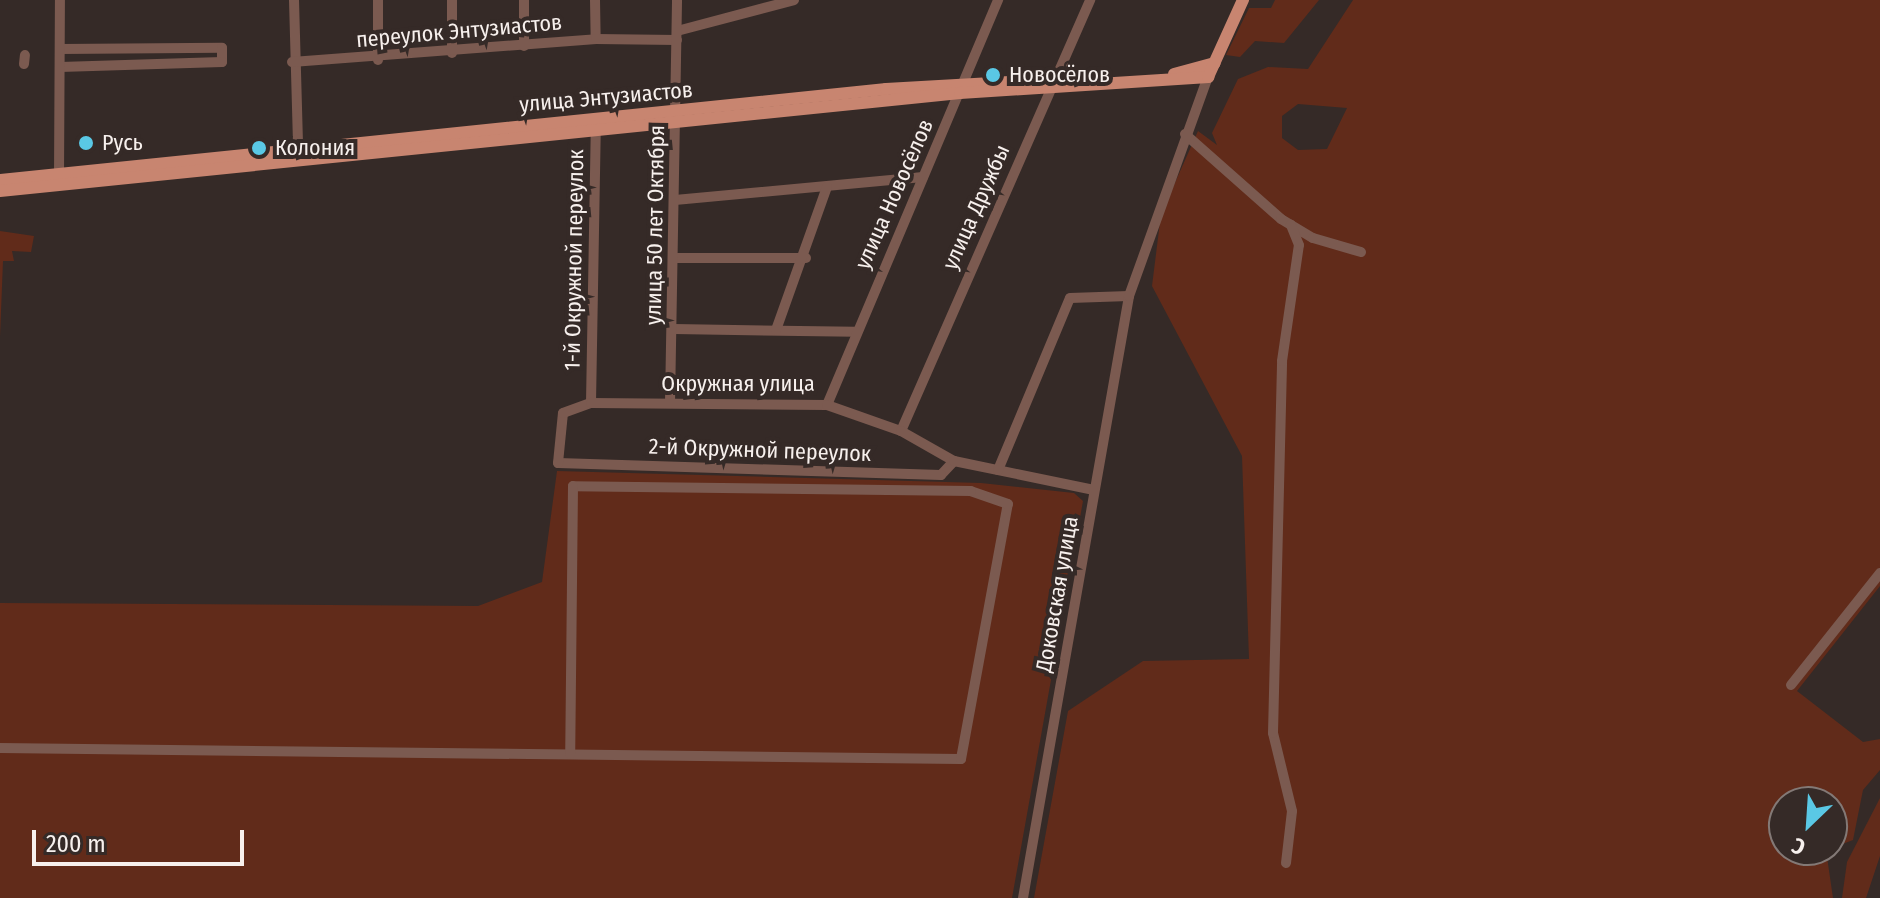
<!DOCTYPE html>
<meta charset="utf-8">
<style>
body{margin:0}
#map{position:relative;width:1880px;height:898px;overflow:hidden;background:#352a27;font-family:"Fira Sans Condensed",sans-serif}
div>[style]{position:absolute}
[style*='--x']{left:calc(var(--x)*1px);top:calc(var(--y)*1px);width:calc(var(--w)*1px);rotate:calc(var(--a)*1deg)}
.green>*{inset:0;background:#612b1a}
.minor>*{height:10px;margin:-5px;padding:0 5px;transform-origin:5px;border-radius:5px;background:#7b5a50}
.major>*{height:12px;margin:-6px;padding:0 6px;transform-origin:6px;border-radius:6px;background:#c88570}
.dots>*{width:22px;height:22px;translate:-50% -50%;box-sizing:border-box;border:4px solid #352a27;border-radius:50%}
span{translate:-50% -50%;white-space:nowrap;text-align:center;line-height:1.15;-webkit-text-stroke:8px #352a27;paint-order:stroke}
.street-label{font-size:22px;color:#f7f0ed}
.poi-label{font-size:22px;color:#f7f0ed}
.left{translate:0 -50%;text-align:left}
.north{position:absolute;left:1768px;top:786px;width:80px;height:80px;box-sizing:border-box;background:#352a27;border:2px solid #837976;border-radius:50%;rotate:205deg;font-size:22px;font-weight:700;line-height:32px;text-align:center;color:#f7f0ed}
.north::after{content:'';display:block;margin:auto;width:28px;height:36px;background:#5ac8e5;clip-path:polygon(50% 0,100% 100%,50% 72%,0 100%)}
.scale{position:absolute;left:32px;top:830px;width:212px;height:36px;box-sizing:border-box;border:4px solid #f7f0ed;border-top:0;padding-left:10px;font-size:24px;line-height:28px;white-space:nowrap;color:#f7f0ed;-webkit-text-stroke:6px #352a27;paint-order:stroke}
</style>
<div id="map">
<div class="green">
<i style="clip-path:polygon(1275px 0,1319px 0,1284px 43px,1255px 41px,1240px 57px,1226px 55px,1249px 8px,1271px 8px)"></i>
<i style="clip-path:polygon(evenodd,1353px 0,1880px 0,1880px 586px,1797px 691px,1863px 742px,1880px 739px,1880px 770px,1863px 790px,1853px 840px,1832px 848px,1832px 802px,1784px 802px,1784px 850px,1826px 850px,1833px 898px,1034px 898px,1068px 711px,1143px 661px,1249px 659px,1242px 456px,1152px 286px,1161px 214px,1198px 131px,1217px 145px,1212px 133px,1238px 79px,1268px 67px,1308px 69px,1353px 0,1298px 104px,1347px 108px,1327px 149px,1298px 150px,1282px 138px,1282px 116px,1298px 104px)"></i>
<i style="clip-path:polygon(0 231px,34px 236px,31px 252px,12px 251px,14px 261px,3px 261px,0 337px)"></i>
<i style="clip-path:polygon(557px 471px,981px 483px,1074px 493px,1083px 501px,1012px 898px,0 898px,0 603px,478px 606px,542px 582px)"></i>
<i style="clip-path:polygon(1880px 798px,1880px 856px,1866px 898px,1842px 898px,1847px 862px)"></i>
</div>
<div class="minor">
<i style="--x:294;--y:0;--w:147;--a:88.4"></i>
<i style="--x:452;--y:0;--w:53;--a:90"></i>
<i style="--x:524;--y:0;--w:46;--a:90"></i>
<i style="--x:595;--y:0;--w:39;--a:89"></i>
<i style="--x:677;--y:31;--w:121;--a:-14.8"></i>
<i style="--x:60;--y:49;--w:162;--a:-0.4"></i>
<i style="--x:222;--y:48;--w:14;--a:90"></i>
<i style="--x:222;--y:62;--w:162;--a:178.2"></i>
<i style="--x:378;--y:60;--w:60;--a:-90"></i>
<i style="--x:292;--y:62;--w:305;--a:-4.3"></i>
<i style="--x:596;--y:39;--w:81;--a:0.7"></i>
<i style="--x:24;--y:64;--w:9;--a:-84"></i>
<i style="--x:1185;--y:134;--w:128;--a:41.5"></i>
<i style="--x:1281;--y:219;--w:37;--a:31"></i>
<i style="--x:1313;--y:238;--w:50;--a:16.3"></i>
<i style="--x:59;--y:178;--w:178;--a:-89.7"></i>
<i style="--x:675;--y:200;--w:249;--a:-5.3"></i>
<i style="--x:674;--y:258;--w:132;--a:0"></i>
<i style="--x:674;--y:329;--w:181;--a:0.9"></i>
<i style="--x:776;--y:330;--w:152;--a:-70.4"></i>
<i style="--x:591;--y:403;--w:279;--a:-89"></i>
<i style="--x:670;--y:403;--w:403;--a:-89"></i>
<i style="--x:827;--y:405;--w:440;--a:-67.1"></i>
<i style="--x:901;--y:431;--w:471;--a:-66.3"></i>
<i style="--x:954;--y:461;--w:19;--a:133"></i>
<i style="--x:941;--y:475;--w:383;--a:-178.2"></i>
<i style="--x:558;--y:463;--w:50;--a:-84.3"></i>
<i style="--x:563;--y:413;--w:30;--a:-20"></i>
<i style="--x:591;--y:403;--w:236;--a:0.5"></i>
<i style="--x:827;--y:405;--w:78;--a:19.4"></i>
<i style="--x:901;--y:431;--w:61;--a:29.5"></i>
<i style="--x:954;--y:461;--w:143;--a:11.7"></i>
<i style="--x:998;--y:470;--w:186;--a:-67.3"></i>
<i style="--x:1070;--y:298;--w:59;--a:-1.9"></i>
<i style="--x:1791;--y:685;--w:143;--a:-51.5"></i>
<i style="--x:0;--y:748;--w:961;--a:0.66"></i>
<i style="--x:961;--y:759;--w:259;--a:-79.6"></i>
<i style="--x:1008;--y:504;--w:39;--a:-161"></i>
<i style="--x:971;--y:491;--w:398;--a:-179.3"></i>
<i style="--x:573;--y:486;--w:268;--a:90.6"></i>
<i style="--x:1286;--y:863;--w:52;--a:-83.4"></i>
<i style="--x:1292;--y:811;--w:80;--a:-103.7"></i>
<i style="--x:1273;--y:733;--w:372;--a:-88.6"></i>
<i style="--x:1282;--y:361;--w:117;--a:-81.7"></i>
<i style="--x:1299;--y:245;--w:22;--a:-112"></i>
<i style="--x:1023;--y:898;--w:611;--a:-80.01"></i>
<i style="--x:1129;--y:296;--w:233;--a:-70.2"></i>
</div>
<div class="major">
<i style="--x:1174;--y:74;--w:42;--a:-15"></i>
<i style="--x:0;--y:180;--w:891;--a:-5.86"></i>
<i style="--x:886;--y:89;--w:194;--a:-3.2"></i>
<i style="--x:0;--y:191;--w:965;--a:-5.83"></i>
<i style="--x:960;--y:93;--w:249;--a:-3.7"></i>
<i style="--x:1208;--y:77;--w:85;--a:-65.6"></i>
</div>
<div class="dots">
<i style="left:993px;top:75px;background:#5ac8e5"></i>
<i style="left:86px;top:143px;background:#5ac8e5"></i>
<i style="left:259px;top:148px;background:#5ac8e5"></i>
</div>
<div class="street-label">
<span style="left:459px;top:31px;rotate:-5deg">переулок Энтузиастов</span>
<span style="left:606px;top:97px;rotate:-5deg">улица Энтузиастов</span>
<span style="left:894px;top:194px;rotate:-66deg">улица Новосёлов</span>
<span style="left:976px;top:207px;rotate:-66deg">улица Дружбы</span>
<span style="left:655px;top:225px;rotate:-89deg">улица 50 лет Октября</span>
<span style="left:574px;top:260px;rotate:-89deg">1-й Окружной переулок</span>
<span style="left:738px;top:384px">Окружная улица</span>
<span style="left:760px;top:450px;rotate:2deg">2-й Окружной переулок</span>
<span style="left:1057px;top:594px;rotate:-80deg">Доковская улица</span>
</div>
<div class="poi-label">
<span class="left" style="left:1009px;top:75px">Новосёлов</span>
<span class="left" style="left:102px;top:143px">Русь</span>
<span class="left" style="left:275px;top:148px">Колония</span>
</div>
<div class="north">С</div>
<div class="scale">200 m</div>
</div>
